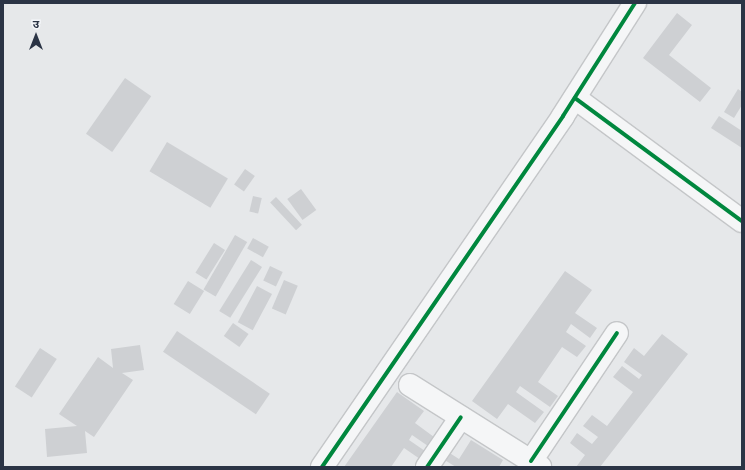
<!DOCTYPE html>
<meta charset="utf-8">
<style>
body{margin:0}
#map{position:relative;width:745px;height:470px;overflow:hidden;background:#e6e8ea;font-family:"Archivo Narrow","Noto Sans Devanagari",sans-serif}
div>[style]{position:absolute}
[style*='--x']{left:calc(var(--x)*1px);top:calc(var(--y)*1px);width:calc(var(--w)*1px);rotate:calc(var(--a)*1deg)}
.building>*{inset:0;background:#ced0d3;transform-origin:0 0}
.roads{filter:drop-shadow(1px 0 #c4c6c8) drop-shadow(-1px 0 #c4c6c8) drop-shadow(0 1px #c4c6c8) drop-shadow(0 -1px #c4c6c8)}
.minor>*{height:22px;margin:-11px;padding:0 11px;transform-origin:11px;border-radius:11px;background:#f5f6f7}
.cycleway>*{height:4px;margin:-2px;padding:0 2px;transform-origin:2px;border-radius:2px;background:#00873e}
span{translate:-50% -50%;white-space:nowrap;text-align:center;line-height:1.15;-webkit-text-stroke:3px #f4f6f9;paint-order:stroke}
.frame{position:absolute;inset:0;border:4px solid #2b3445;pointer-events:none}
.north{position:absolute;left:16px;top:16px;width:40px;height:40px;-webkit-text-stroke:3px #f4f6f9;paint-order:stroke;rotate:0deg;font-size:11px;font-weight:700;line-height:16px;text-align:center;color:#2b3445}
.north::after{content:'';display:block;margin:auto;width:14px;height:18px;background:#2b3445;clip-path:polygon(50% 0,100% 100%,50% 72%,0 100%)}
</style>
<div id="map">
<div class="building">
<i style="clip-path:polygon(677px 13px,692px 25px,669px 55px,711px 88px,700px 102px,643px 58px)"></i>
<i style="left:125px;top:78px;width:32px;height:68px;rotate:35deg"></i>
<i style="clip-path:polygon(738px 89px,742px 92px,742px 105px,734px 118px,724px 112px)"></i>
<i style="clip-path:polygon(719px 116px,742px 131px,742px 148px,711px 128px)"></i>
<i style="left:167px;top:142px;width:71px;height:34px;rotate:31deg"></i>
<i style="left:245px;top:169px;width:12px;height:19px;rotate:35deg"></i>
<i style="left:301px;top:189px;width:26px;height:17px;rotate:54deg"></i>
<i style="left:253px;top:196px;width:9px;height:16px;rotate:13deg"></i>
<i style="left:276px;top:197px;width:38px;height:8px;rotate:47deg"></i>
<i style="left:235px;top:235px;width:14px;height:63px;rotate:30deg"></i>
<i style="left:253px;top:238px;width:18px;height:12px;rotate:29deg"></i>
<i style="left:214px;top:243px;width:13px;height:35px;rotate:32deg"></i>
<i style="left:251px;top:260px;width:13px;height:60px;rotate:32deg"></i>
<i style="left:270px;top:266px;width:14px;height:16px;rotate:25deg"></i>
<i style="clip-path:polygon(565px 271px,592px 290px,575px 313px,597px 328px,590px 338px,571px 324px,566px 332px,586px 346px,577px 357px,562px 347px,538px 382px,558px 396px,550px 407px,520px 386px,516px 392px,544px 412px,535px 423px,508px 404px,497px 419px,472px 401px)"></i>
<i style="left:284px;top:280px;width:15px;height:31px;rotate:23deg"></i>
<i style="left:188px;top:281px;width:19px;height:27px;rotate:32deg"></i>
<i style="left:257px;top:286px;width:17px;height:41px;rotate:28deg"></i>
<i style="left:233px;top:323px;width:19px;height:16px;rotate:35deg"></i>
<i style="left:177px;top:331px;width:112px;height:25px;rotate:34deg"></i>
<i style="clip-path:polygon(662px 334px,688px 354px,600px 467px,576px 467px,585px 455px,570px 443px,577px 433px,592px 444px,598px 437px,583px 426px,592px 415px,607px 426px,633px 392px,613px 377px,622px 366px,639px 379px,642px 375px,624px 362px,634px 348px,644px 356px)"></i>
<i style="clip-path:polygon(140px 345px,144px 370px,122px 373px,133px 380px,94px 437px,85px 431px,87px 453px,47px 457px,45px 429px,77px 426px,59px 414px,98px 357px,113px 368px,111px 349px)"></i>
<i style="left:40px;top:348px;width:20px;height:46px;rotate:33deg"></i>
<i style="clip-path:polygon(397px 392px,424px 411px,415px 423px,434px 437px,428px 446px,412px 435px,409px 440px,425px 451px,420px 459px,404px 448px,391px 467px,344px 467px)"></i>
<i style="clip-path:polygon(471px 440px,503px 460px,499px 467px,456px 467px,443px 459px,448px 452px,459px 459px)"></i>
</div>
<div class="roads">
<div class="minor">
<i style="--x:575;--y:98;--w:207;--a:36.4"></i>
<i style="--x:410;--y:385;--w:154;--a:32.2"></i>
<i style="--x:531;--y:461;--w:154;--a:-56.1"></i>
<i style="--x:322;--y:467;--w:426;--a:-55.5"></i>
<i style="--x:563;--y:116;--w:134;--a:-57.5"></i>
<i style="--x:427;--y:467;--w:60;--a:-55.8"></i>
</div>
</div>
<div class="cycleway">
<i style="--x:575;--y:98;--w:207;--a:36.4"></i>
<i style="--x:531;--y:461;--w:154;--a:-56.1"></i>
<i style="--x:322;--y:467;--w:426;--a:-55.5"></i>
<i style="--x:563;--y:116;--w:134;--a:-57.5"></i>
<i style="--x:427;--y:467;--w:60;--a:-55.8"></i>
</div>
<div class="frame"></div>
<div class="north">उ</div>
</div>
